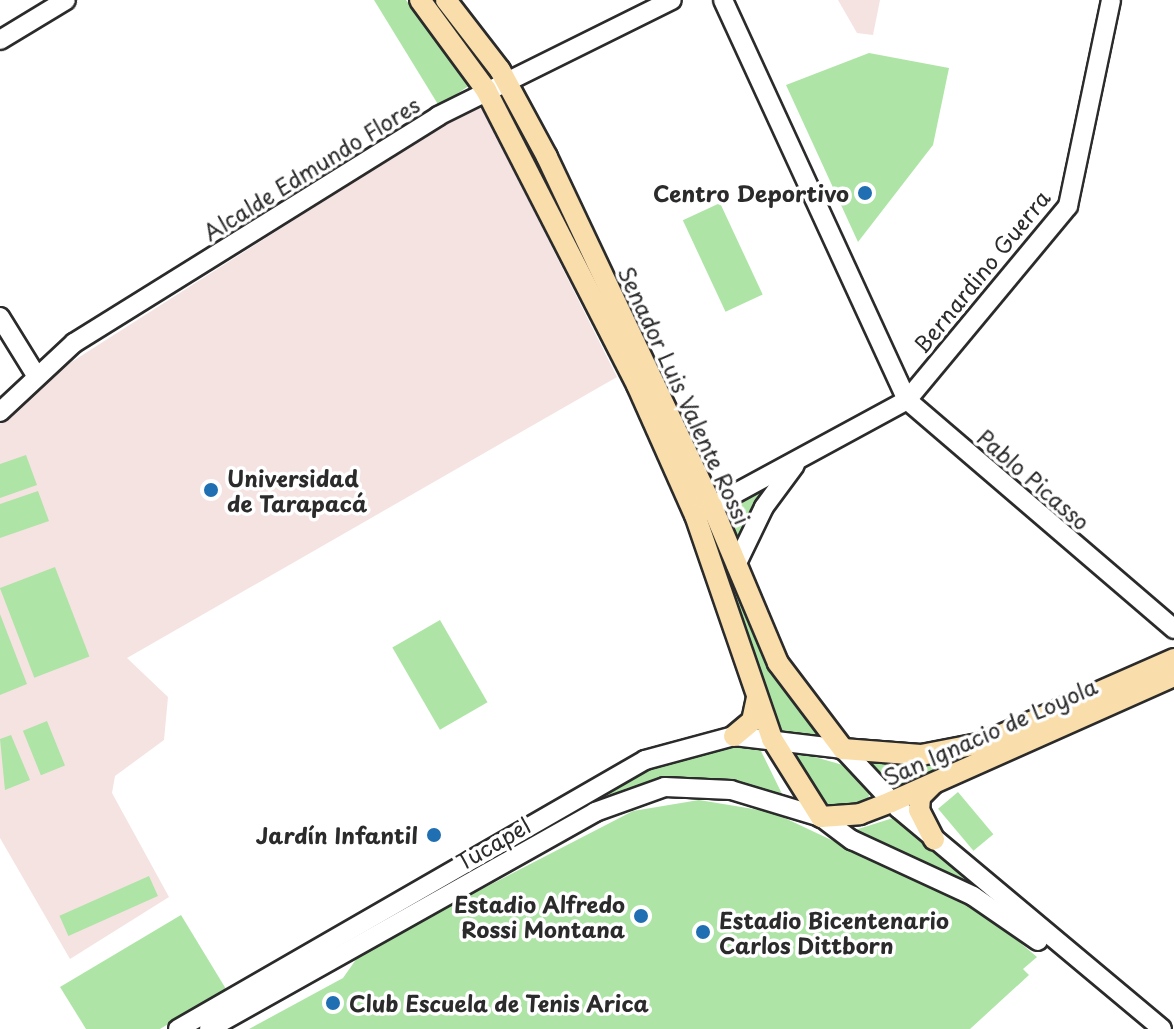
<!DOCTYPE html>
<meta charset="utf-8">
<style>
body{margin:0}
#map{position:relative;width:1174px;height:1029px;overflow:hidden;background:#fff;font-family:"Playpen Sans",sans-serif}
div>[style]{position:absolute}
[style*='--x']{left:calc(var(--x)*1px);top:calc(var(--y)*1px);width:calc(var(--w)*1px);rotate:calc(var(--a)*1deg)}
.built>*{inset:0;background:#f5e3e2}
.green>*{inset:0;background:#aee4a6;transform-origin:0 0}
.roads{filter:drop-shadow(2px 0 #2b2b2b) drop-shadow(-2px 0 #2b2b2b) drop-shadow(0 2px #2b2b2b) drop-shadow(0 -2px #2b2b2b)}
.secondary>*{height:18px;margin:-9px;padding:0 9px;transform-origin:9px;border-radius:9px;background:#fff}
.primary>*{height:20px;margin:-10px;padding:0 10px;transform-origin:10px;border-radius:10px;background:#f9deab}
.dots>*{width:22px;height:22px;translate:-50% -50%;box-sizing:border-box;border:4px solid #fff;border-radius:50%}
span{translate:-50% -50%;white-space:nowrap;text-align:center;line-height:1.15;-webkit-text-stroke:7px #fff;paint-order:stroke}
.street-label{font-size:22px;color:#2b2b2b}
.poi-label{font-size:22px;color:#2b2b2b;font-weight:700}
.right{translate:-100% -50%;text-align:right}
.left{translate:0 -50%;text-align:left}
</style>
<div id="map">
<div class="built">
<i style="clip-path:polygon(838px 0,880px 0,873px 35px,857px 33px)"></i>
<i style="clip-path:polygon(479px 102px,617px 377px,127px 658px,168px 697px,164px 740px,115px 776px,112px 793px,169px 897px,70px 959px,0 838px,0 422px,48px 377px)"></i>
</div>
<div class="green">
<i style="clip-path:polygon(374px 0,406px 0,470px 85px,439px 106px)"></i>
<i style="clip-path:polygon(869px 53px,949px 68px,933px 145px,858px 242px,786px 85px)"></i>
<i style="left:720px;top:203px;width:101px;height:41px;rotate:65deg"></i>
<i style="clip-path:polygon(26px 455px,37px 485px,0 498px,0 464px)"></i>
<i style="clip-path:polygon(779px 475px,735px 546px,722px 512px,725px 505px)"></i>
<i style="clip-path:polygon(38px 491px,49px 521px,0 538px,0 504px)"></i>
<i style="clip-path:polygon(709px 522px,761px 650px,823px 740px,780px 736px)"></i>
<i style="left:55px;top:567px;width:96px;height:59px;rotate:69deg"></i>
<i style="clip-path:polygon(0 614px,27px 684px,0 695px)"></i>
<i style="left:440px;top:620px;width:95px;height:55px;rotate:60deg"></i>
<i style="left:47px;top:721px;width:48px;height:26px;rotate:68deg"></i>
<i style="clip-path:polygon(11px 735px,30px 780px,5px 790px,0 739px)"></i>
<i style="clip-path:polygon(738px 743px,759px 747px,786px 802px,731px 783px,684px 779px,627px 788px,461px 883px,456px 879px,664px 759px)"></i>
<i style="clip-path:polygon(797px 752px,843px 765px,870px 793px,866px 803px,833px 809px,813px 799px,791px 757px)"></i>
<i style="clip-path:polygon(968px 754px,891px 793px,863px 760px,932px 763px)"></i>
<i style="left:958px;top:792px;width:55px;height:26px;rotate:50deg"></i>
<i style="clip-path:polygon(699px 800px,772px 812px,984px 912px,1037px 957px,1023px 969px,1029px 975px,970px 1029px,249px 1029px,343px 978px,362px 951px,633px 811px)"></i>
<i style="clip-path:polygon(893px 818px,991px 896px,990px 899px,852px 831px)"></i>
<i style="left:149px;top:876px;width:22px;height:98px;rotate:66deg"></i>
<i style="clip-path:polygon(181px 915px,226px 989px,160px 1029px,86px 1029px,60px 987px)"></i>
</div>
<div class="roads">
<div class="secondary">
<i style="--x:723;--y:0;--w:440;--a:65.3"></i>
<i style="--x:907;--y:400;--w:352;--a:40.6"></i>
<i style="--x:0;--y:40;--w:77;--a:-31.2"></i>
<i style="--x:0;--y:317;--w:70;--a:58.3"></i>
<i style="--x:0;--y:412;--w:101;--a:-43"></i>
<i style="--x:74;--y:343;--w:429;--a:-31.9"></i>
<i style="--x:438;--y:116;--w:261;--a:-26.4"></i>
<i style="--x:701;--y:512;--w:234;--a:-28.5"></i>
<i style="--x:907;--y:400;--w:252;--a:-50.3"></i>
<i style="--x:1068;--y:206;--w:210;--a:-78.2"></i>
<i style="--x:736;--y:565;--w:64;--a:-64.2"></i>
<i style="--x:764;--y:507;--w:52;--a:-53.6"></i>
<i style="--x:178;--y:1029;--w:539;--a:-29.94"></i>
<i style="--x:645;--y:760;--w:92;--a:-15.1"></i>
<i style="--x:734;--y:736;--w:110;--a:6.8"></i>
<i style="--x:843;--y:749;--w:81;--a:47"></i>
<i style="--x:898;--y:808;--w:344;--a:39.9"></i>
<i style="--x:209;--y:1029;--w:443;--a:-29.3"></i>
<i style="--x:595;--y:812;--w:74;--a:-19.7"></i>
<i style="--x:665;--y:787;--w:66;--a:2.6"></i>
<i style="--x:731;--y:790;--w:94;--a:16.7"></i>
<i style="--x:821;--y:817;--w:39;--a:37"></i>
<i style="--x:852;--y:840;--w:133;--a:24.8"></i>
<i style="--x:973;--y:896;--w:79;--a:34.7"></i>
</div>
<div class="primary">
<i style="--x:420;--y:0;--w:112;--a:53.7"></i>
<i style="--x:486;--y:90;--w:331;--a:62.9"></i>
<i style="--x:637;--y:385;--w:142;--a:66"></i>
<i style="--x:695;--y:515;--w:237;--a:71"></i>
<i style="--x:772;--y:739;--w:92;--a:57.9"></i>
<i style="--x:821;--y:817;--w:39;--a:-4"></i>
<i style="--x:860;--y:814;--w:33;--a:-21"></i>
<i style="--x:891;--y:802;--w:310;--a:-24"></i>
<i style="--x:446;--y:0;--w:88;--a:52.4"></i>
<i style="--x:500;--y:70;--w:99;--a:61.6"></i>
<i style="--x:547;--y:157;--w:386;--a:64.7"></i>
<i style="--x:712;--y:506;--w:170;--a:67.2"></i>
<i style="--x:778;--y:663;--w:108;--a:52.9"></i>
<i style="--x:843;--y:749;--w:78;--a:4.4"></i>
<i style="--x:921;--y:755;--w:63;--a:-11"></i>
<i style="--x:983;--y:743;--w:209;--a:-23.7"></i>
<i style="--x:734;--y:736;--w:23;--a:-40"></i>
<i style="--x:752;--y:721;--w:24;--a:-78"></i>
<i style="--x:933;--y:784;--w:18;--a:135"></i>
<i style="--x:920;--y:797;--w:13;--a:94"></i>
<i style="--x:919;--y:810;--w:33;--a:63"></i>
</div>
</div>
<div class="dots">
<i style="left:865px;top:193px;background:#1f6fb2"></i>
<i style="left:211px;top:490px;background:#1f6fb2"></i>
<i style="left:434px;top:835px;background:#1f6fb2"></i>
<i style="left:641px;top:916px;background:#1f6fb2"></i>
<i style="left:703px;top:932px;background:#1f6fb2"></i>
<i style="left:333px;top:1003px;background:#1f6fb2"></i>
</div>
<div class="street-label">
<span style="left:311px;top:168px;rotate:-32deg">Alcalde Edmundo Flores</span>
<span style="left:981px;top:271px;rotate:-51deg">Bernardino Guerra</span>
<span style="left:685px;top:395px;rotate:65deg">Senador Luis Valente Rossi</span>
<span style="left:1034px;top:479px;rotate:41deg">Pablo Picasso</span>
<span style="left:990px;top:731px;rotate:-24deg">San Ignacio de Loyola</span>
<span style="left:493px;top:843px;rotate:-30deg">Tucapel</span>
</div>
<div class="poi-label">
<span class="right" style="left:849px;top:193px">Centro Deportivo</span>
<span class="left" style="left:227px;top:490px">Universidad<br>de Tarapacá</span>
<span class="right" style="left:418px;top:835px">Jardín Infantil</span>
<span class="right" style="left:625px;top:916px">Estadio Alfredo<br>Rossi Montana</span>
<span class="left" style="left:719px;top:932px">Estadio Bicentenario<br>Carlos Dittborn</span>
<span class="left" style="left:349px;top:1003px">Club Escuela de Tenis Arica</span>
</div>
</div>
